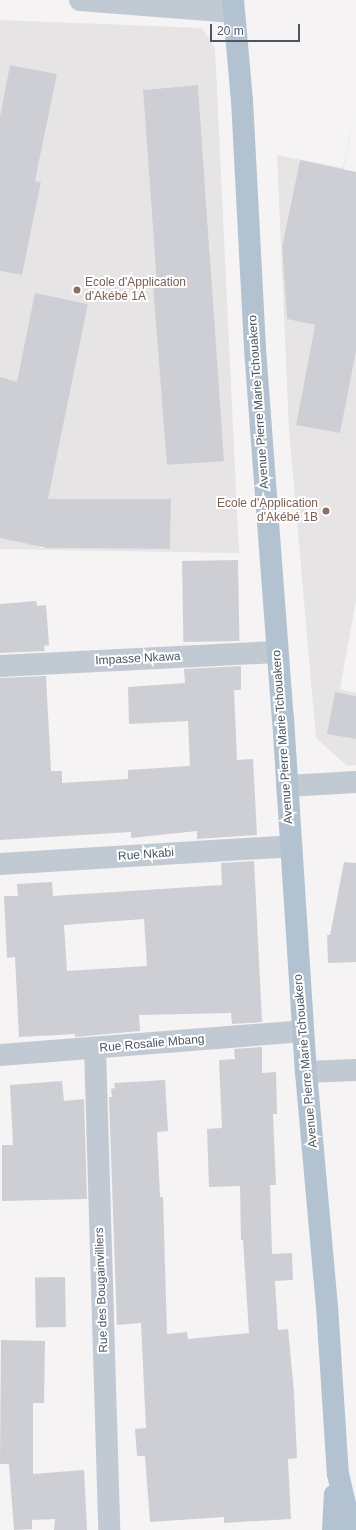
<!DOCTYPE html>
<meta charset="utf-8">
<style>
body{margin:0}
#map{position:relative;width:356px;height:1530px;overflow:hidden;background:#f5f3f3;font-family:Helvetica,sans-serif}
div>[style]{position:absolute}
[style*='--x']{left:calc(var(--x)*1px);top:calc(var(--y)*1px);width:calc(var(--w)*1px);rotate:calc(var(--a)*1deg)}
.education>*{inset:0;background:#e6e4e5}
.building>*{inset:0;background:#cdcfd5;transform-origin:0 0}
.minor>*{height:22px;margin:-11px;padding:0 11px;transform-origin:11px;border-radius:11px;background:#c1cad2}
.major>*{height:22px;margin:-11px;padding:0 11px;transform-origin:11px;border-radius:11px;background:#b3c2d1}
.dots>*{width:11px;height:11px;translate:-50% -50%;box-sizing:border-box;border:2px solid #fff;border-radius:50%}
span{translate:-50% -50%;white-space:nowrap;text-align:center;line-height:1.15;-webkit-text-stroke:4px #fff;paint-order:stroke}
.education-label{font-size:12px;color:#785e54}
.left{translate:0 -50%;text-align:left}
.right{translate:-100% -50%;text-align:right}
.street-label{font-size:12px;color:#4a5661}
.scale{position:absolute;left:210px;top:24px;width:90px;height:18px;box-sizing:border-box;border:2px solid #4a5661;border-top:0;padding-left:5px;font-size:12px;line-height:14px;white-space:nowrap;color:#4a5661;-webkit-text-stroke:3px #fff;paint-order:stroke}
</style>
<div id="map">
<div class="education">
<i style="clip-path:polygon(evenodd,0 20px,202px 28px,215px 48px,239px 553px,0 549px,0 538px,29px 544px,0 377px,0 271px,22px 275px,41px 182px,0 174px,0 160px,38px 167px,57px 74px,10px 65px,0 116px,0 20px,198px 85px,210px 254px,155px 258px,143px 90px,198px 85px,0 20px,210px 281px,224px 460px,168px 465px,153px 286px,210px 281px,0 20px,35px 293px,88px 304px,57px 455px,35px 293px,0 20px,40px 499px,171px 499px,170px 549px,40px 548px,40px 499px)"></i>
<i style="clip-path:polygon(356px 107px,326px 257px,300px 160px,282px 247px,287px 319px,356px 333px,314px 329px,296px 425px,340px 433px,356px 352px,356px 600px,340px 689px,356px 693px,356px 696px,335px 692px,328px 734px,356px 739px,356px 765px,347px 766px,316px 738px,289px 430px,277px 155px,343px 168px)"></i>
</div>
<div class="building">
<i style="clip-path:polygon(10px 65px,57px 74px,35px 181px,41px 182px,22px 275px,0 271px,0 116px)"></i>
<i style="clip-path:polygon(198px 85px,224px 461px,167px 465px,153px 286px,157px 285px,143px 90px)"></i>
<i style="clip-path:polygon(300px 160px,356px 172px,356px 352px,340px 433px,296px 425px,315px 325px,287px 319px,282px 247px)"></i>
<i style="clip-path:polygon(35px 293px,88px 304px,48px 499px,171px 499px,170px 549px,47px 548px,0 538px,0 377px,17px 382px)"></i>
<i style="left:238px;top:560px;width:81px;height:56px;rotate:89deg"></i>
<i style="clip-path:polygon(36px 601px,37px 606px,46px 605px,49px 645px,44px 646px,45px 651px,0 653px,0 604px)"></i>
<i style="clip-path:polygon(241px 666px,241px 690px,234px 690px,237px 760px,253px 759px,257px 835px,197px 839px,197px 831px,131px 838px,131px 832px,0 840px,0 678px,46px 676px,51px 771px,62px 771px,62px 783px,128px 779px,128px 770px,190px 766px,188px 721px,129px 724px,128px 687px,185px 683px,184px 669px)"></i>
<i style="clip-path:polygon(335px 692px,356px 696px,356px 739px,327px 734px)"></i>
<i style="clip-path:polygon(evenodd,254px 861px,262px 1022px,232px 1024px,231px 1013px,139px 1015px,140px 1031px,75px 1037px,75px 1034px,19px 1037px,15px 957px,7px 958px,4px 896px,18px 896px,17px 884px,52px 882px,53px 896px,222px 885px,221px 863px,254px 861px,144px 919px,147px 966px,67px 971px,64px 925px,144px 919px)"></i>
<i style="clip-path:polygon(344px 862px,356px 863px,356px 962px,328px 963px,327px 935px,330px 935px)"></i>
<i style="clip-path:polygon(262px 1047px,262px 1073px,276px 1072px,277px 1114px,273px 1114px,276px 1185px,270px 1185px,272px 1254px,292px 1253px,293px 1280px,275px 1281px,278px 1330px,288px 1329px,294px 1392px,297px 1458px,288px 1459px,291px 1519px,224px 1523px,224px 1517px,150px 1522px,145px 1456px,137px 1456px,135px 1429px,146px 1428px,141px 1323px,117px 1325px,109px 1097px,112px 1097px,111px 1089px,115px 1088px,114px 1083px,165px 1080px,168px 1131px,157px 1132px,160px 1197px,163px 1197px,167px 1334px,187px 1332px,188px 1339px,249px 1333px,243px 1240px,241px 1240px,240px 1186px,209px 1187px,207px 1129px,222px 1128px,219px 1060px,235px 1059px,234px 1049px)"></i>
<i style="clip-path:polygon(62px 1081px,64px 1101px,84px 1099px,87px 1199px,2px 1201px,2px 1145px,13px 1145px,10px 1085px)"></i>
<i style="left:65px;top:1277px;width:50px;height:30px;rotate:89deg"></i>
<i style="clip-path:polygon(1px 1340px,45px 1341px,44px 1403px,33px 1403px,33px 1474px,84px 1470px,87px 1530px,54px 1530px,55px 1519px,32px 1520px,32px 1529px,14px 1530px,9px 1464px,0 1464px)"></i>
</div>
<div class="minor">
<i style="--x:80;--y:0;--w:154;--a:4.5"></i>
<i style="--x:0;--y:666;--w:276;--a:-2.9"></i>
<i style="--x:287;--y:786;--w:69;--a:-3.3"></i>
<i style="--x:0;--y:864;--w:292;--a:-3.5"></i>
<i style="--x:95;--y:1049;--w:481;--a:88.3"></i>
<i style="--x:0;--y:1055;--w:304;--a:-4.5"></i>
<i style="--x:306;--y:1072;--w:50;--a:-2.3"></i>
</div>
<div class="major">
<i style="--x:233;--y:0;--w:100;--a:84.9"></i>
<i style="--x:242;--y:100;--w:249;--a:87"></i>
<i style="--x:255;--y:349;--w:370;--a:85.7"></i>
<i style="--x:283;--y:718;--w:355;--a:86.3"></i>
<i style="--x:306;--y:1072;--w:235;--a:84.9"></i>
<i style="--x:327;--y:1306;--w:168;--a:86.3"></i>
<i style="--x:338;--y:1474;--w:57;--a:76.9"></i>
<i style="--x:333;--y:1530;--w:35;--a:-87"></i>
</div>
<div class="dots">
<i style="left:77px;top:290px;background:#8d6e63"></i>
<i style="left:326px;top:511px;background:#8d6e63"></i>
</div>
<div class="education-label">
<span class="left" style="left:85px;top:290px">Ecole d'Application<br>d'Akébé 1A</span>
<span class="right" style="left:318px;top:511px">Ecole d'Application<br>d'Akébé 1B</span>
</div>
<div class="street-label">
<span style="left:259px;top:402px;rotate:-94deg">Avenue Pierre Marie Tchouakero</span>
<span style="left:138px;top:659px;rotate:-3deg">Impasse Nkawa</span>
<span style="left:283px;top:737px;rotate:-94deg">Avenue Pierre Marie Tchouakero</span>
<span style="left:146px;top:855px;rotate:-4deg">Rue Nkabi</span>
<span style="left:152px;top:1044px;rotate:-5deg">Rue Rosalie Mbang</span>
<span style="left:306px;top:1061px;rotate:-95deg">Avenue Pierre Marie Tchouakero</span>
<span style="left:102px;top:1290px;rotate:-92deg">Rue des Bougainvilliers</span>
</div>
<div class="scale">20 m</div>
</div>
